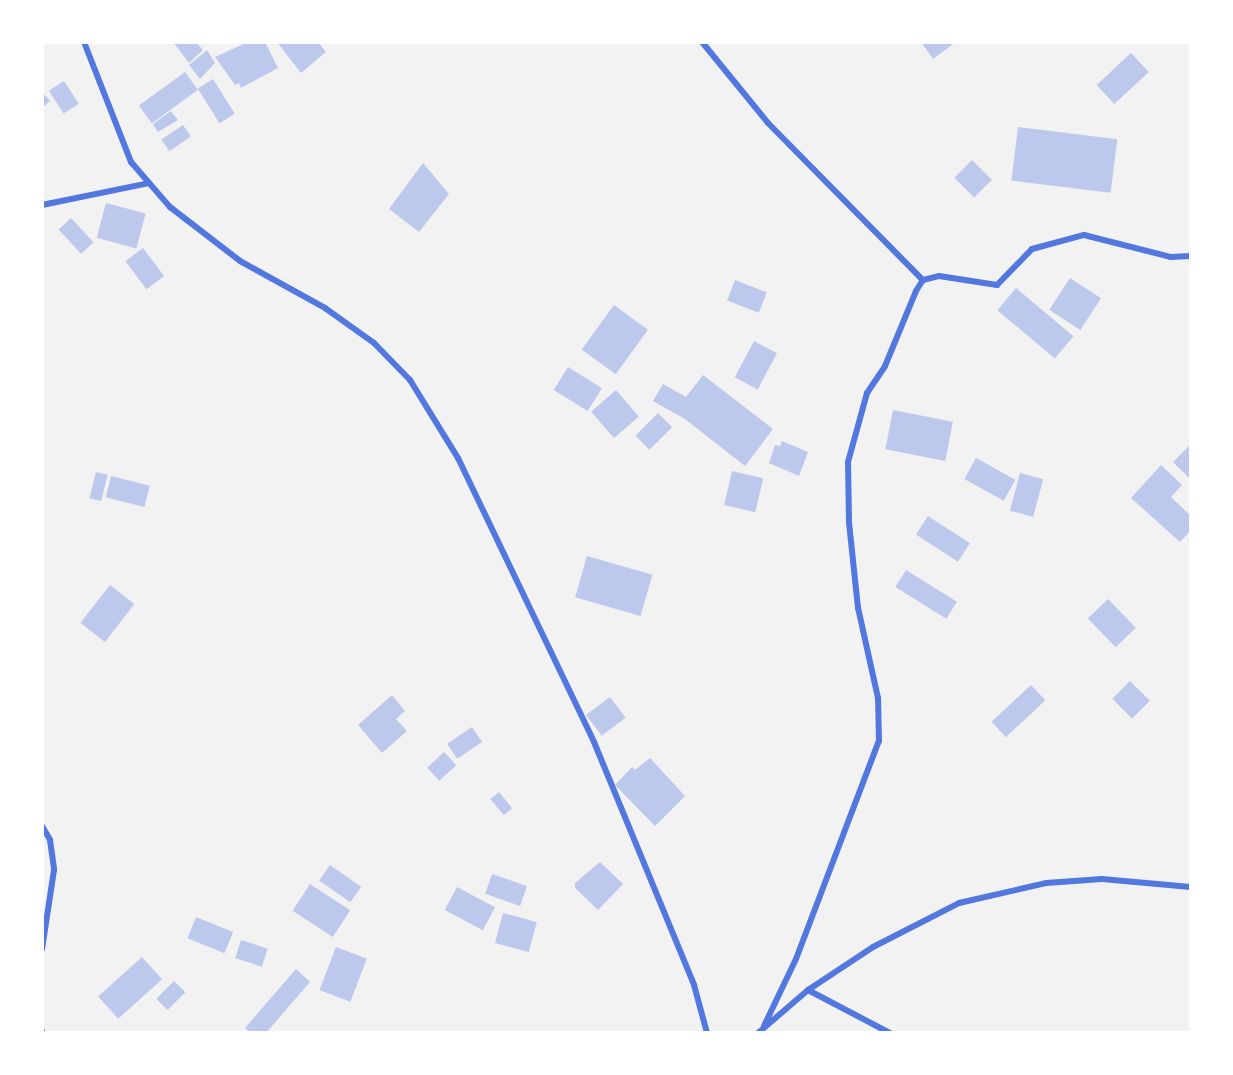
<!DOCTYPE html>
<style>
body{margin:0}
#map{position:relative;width:1233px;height:1075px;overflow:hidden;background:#f2f2f2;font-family:"Varela Round",sans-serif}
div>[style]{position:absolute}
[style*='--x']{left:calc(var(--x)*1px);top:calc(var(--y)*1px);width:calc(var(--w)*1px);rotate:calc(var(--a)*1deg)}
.building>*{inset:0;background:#bdc9ec;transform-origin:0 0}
.minor>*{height:6px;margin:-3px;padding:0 3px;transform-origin:3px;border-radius:3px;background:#5277de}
span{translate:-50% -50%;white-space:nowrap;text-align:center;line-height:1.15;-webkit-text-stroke:4.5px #fff;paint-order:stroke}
.frame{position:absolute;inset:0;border:44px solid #fff;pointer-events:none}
</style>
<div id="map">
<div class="building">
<i style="clip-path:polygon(173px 42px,196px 42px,203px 50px,189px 63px)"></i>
<i style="clip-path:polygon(248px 42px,265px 42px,278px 68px,241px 88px,239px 83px,235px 85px,215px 57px)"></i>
<i style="clip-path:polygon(277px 42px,318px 42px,326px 52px,301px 73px)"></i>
<i style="clip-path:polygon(921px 42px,956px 42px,933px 59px)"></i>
<i style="clip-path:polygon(207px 50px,215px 63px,200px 79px,189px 65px)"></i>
<i style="left:1131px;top:53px;width:26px;height:47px;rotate:47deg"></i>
<i style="left:185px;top:72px;width:22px;height:57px;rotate:54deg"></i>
<i style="left:213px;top:79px;width:41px;height:18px;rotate:58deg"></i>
<i style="left:64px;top:81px;width:27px;height:18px;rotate:57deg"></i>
<i style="clip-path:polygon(42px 92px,50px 101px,42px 108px)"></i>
<i style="clip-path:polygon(171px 111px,178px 120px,158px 132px,153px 124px)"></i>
<i style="left:183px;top:125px;width:14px;height:26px;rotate:56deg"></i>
<i style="left:1018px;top:127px;width:100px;height:54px;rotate:7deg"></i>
<i style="left:972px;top:160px;width:28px;height:25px;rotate:45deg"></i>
<i style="clip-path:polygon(423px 163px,449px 194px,419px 232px,389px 209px)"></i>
<i style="left:106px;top:203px;width:41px;height:36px;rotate:15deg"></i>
<i style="left:71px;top:218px;width:33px;height:17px;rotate:47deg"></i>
<i style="left:143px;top:248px;width:35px;height:22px;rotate:53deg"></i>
<i style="left:1070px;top:278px;width:37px;height:38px;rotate:33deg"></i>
<i style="left:735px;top:280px;width:34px;height:22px;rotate:21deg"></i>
<i style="left:1016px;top:288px;width:75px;height:29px;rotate:40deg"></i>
<i style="left:614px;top:305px;width:42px;height:55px;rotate:36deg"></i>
<i style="left:754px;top:341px;width:26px;height:41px;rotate:28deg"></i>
<i style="left:568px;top:367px;width:40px;height:27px;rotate:32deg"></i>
<i style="clip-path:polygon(703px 375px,773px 429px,745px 466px,685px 419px,653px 401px,663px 384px,686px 397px)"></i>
<i style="left:616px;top:390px;width:35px;height:33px;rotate:49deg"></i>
<i style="left:893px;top:410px;width:61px;height:40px;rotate:11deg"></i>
<i style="left:658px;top:413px;width:20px;height:32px;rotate:45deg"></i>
<i style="clip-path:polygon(782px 441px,808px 452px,799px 476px,769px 463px,775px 445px,780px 446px)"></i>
<i style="clip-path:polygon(1191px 444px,1191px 480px,1173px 462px)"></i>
<i style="left:976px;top:458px;width:45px;height:24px;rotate:29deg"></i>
<i style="clip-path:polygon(1161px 465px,1182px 485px,1171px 497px,1191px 516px,1191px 530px,1180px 542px,1131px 498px)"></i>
<i style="left:732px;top:471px;width:32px;height:35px;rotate:13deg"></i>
<i style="left:96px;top:472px;width:12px;height:27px;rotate:14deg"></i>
<i style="left:1020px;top:473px;width:24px;height:39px;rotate:15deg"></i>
<i style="left:111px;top:476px;width:40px;height:22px;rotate:14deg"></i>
<i style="left:928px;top:516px;width:50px;height:22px;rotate:33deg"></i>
<i style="left:587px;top:556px;width:68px;height:43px;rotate:16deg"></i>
<i style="left:906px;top:570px;width:60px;height:20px;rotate:32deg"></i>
<i style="left:110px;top:585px;width:31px;height:48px;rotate:38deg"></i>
<i style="left:1108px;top:599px;width:40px;height:28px;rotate:46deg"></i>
<i style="left:1130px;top:681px;width:28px;height:25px;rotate:45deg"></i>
<i style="left:1031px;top:685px;width:21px;height:54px;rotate:47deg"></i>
<i style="clip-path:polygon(392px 695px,405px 711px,396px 719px,407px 731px,382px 753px,358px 725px)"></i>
<i style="left:610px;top:697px;width:26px;height:30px;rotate:53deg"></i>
<i style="left:472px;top:727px;width:18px;height:30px;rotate:56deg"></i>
<i style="left:444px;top:752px;width:18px;height:23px;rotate:47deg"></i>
<i style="clip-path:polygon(650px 758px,685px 796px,655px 826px,615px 785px,632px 767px,635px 770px)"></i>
<i style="left:499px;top:792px;width:21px;height:11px;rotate:51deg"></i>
<i style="clip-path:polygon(600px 862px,623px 884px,598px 910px,575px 888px,575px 883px)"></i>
<i style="left:330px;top:865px;width:38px;height:19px;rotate:35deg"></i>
<i style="left:492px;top:874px;width:37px;height:21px;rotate:19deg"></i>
<i style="left:310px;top:884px;width:48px;height:32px;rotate:33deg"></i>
<i style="left:457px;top:887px;width:43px;height:26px;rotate:28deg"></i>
<i style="left:503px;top:913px;width:35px;height:31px;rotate:15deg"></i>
<i style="left:196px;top:917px;width:40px;height:23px;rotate:22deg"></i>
<i style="left:241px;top:940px;width:28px;height:19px;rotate:18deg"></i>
<i style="left:336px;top:947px;width:33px;height:46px;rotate:21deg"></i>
<i style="left:142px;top:957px;width:30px;height:59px;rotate:48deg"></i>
<i style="clip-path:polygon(296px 969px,310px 982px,266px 1033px,251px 1033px,245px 1028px)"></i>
<i style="left:174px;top:981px;width:16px;height:25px;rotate:45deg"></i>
</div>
<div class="minor">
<i style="--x:84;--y:42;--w:129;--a:68.6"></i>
<i style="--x:131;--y:162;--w:60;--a:49.1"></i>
<i style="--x:170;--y:207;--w:88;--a:37.6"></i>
<i style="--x:240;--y:261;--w:97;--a:28.9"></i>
<i style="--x:325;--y:308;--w:60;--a:35.5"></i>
<i style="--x:374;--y:343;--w:52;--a:45.8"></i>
<i style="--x:410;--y:380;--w:92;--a:58.4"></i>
<i style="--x:458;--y:458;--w:315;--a:64.4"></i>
<i style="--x:594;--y:742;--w:263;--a:67.6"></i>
<i style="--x:694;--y:985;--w:50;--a:74.8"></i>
<i style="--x:702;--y:42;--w:104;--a:50.8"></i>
<i style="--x:768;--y:123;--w:221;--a:45.4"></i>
<i style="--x:42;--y:205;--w:109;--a:-11.6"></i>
<i style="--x:42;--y:826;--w:16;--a:60"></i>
<i style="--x:50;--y:840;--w:30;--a:82"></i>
<i style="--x:54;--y:870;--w:80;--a:98.6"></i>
<i style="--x:808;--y:990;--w:93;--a:27.7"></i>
<i style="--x:764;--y:1026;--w:74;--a:-64.5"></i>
<i style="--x:796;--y:959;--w:233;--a:-69.2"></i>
<i style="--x:879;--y:741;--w:43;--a:-91.3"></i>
<i style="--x:878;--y:698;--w:92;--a:-102.5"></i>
<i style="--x:858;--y:608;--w:85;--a:-96"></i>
<i style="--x:849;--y:523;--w:61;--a:-90.9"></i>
<i style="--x:848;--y:462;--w:72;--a:-74.6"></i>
<i style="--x:867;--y:393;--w:32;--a:-56"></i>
<i style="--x:885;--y:366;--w:81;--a:-67.5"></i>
<i style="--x:916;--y:291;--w:13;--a:-58"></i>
<i style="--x:923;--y:280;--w:16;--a:-14"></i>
<i style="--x:939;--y:276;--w:59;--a:8.8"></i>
<i style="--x:997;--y:285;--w:50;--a:-45.8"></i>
<i style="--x:1032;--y:249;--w:54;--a:-15.1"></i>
<i style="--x:1084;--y:235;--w:90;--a:14.2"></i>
<i style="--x:1171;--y:257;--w:20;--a:-3"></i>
<i style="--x:42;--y:1031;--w:2;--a:90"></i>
<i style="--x:758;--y:1033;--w:66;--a:-40.7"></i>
<i style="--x:808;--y:990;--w:78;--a:-33.5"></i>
<i style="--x:873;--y:947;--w:97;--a:-27.1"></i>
<i style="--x:959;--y:903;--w:89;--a:-12.9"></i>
<i style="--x:1046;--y:883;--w:56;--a:-4.1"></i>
<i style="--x:1102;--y:879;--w:89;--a:5.1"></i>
</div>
<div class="frame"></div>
</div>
